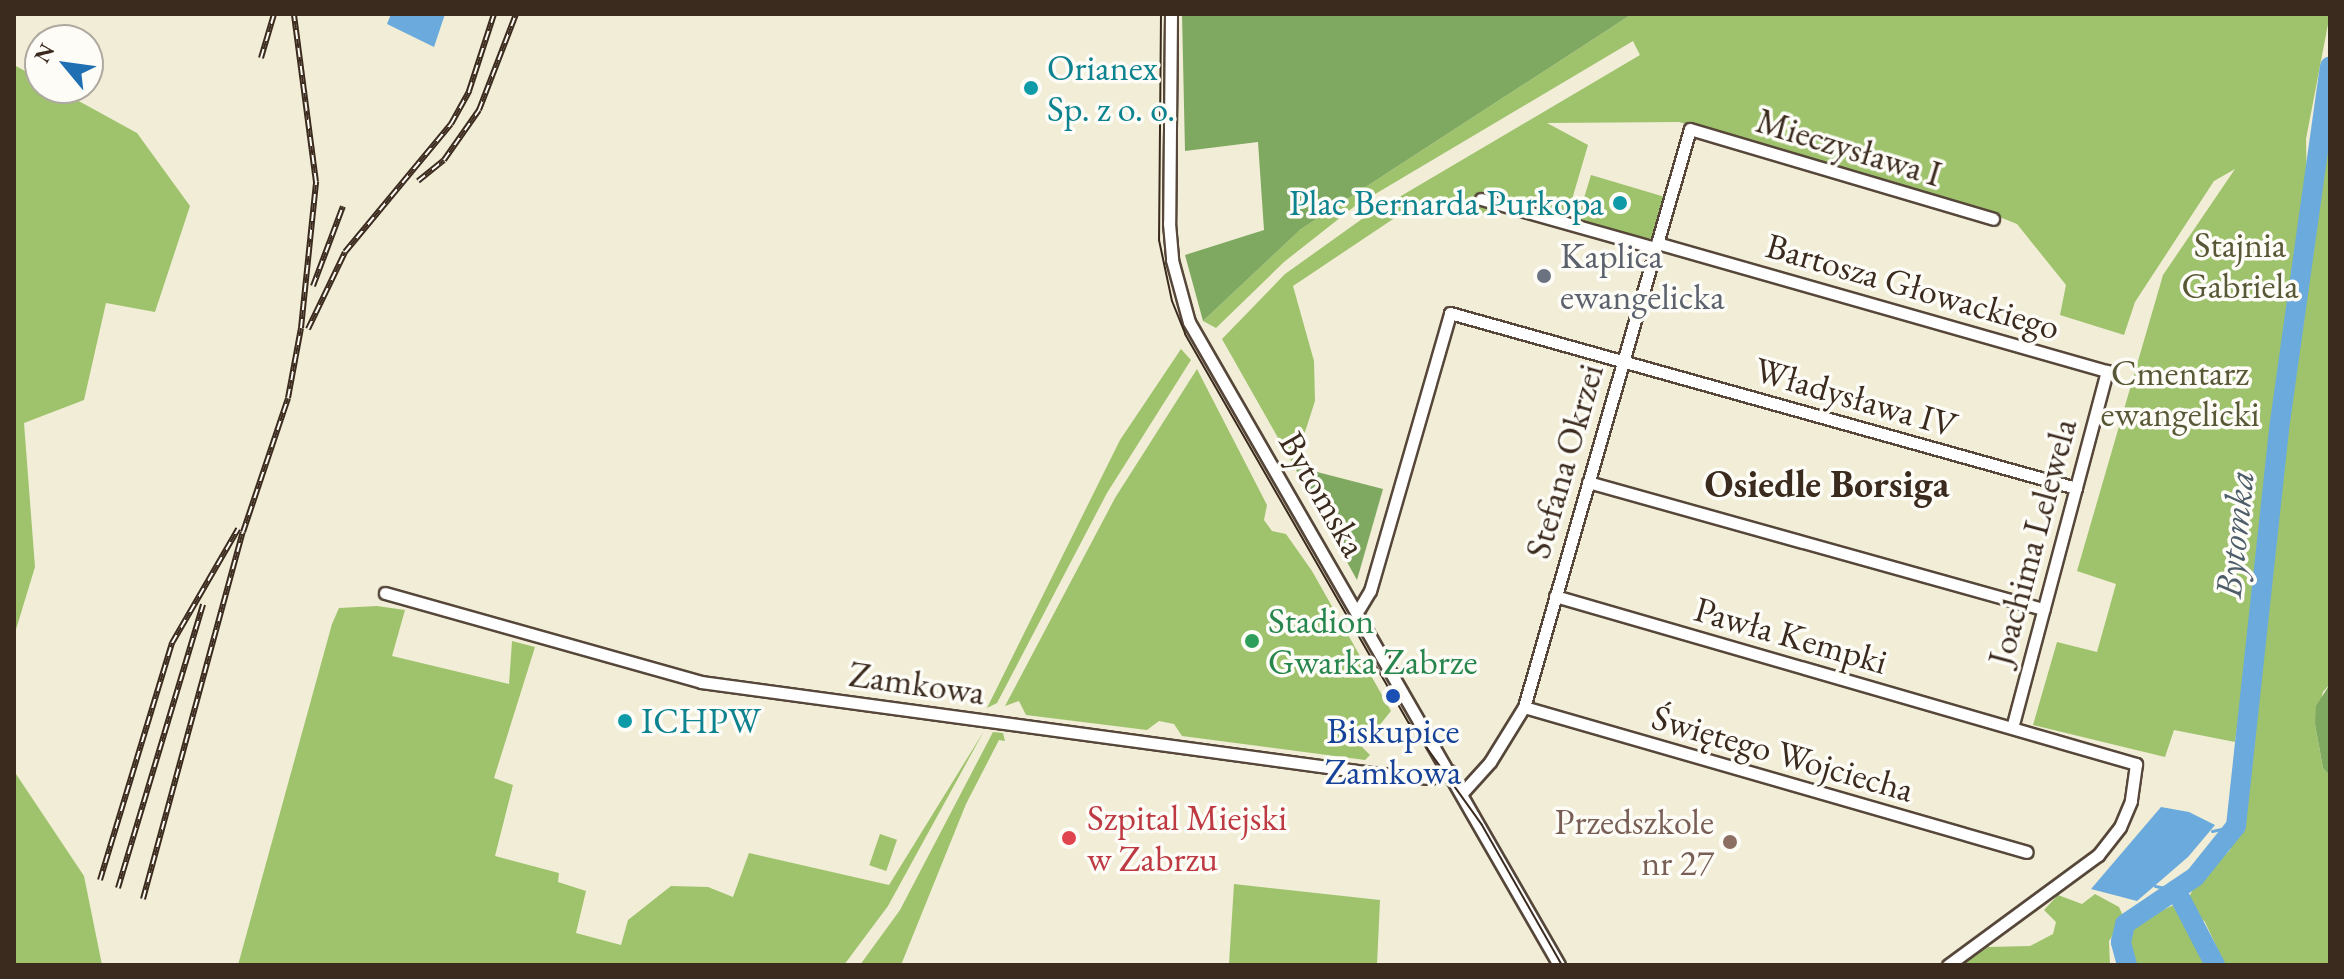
<!DOCTYPE html>
<meta charset="utf-8">
<style>
body{margin:0}
#map{position:relative;width:2344px;height:979px;overflow:hidden;background:#f1edd6;font-family:"EB Garamond",serif}
div>[style]{position:absolute}
[style*='--x']{left:calc(var(--x)*1px);top:calc(var(--y)*1px);width:calc(var(--w)*1px);rotate:calc(var(--a)*1deg)}
.green>*{inset:0;background:#9fc36d;transform-origin:0 0}
.forest>*{inset:0;background:#7fa960}
.water>*{inset:0;background:#6aaadd}
.stream>*{height:3px;margin:-1.5px;padding:0 1.5px;transform-origin:1.5px;border-radius:1.5px;background:#6aaadd}
.river>*{height:20px;margin:-10px;padding:0 10px;transform-origin:10px;border-radius:10px;background:#6aaadd}
.roads{filter:drop-shadow(2px 0 #56473a) drop-shadow(-2px 0 #56473a) drop-shadow(0 2px #56473a) drop-shadow(0 -2px #56473a)}
.minor>*{height:11px;margin:-5.5px;padding:0 5.5px;transform-origin:5.5px;border-radius:5.5px;background:#fff}
.tram>*{height:2px;margin:-1px;padding:0 1px;transform-origin:1px;border-radius:1px;background:#3b2a1e}
.rail>*{height:6px;margin-top:-3px;transform-origin:0;background:repeating-linear-gradient(90deg,#fdfcf7 0 9px,#3b2a1e 0 18px);box-sizing:border-box;border-block:2px solid #3b2a1e}
.dots>*{width:22px;height:22px;translate:-50% -50%;box-sizing:border-box;border:4px solid #fdfcf7;border-radius:50%}
span{translate:-50% -50%;white-space:nowrap;text-align:center;line-height:1.15;-webkit-text-stroke:7px #fdfcf7;paint-order:stroke}
.culture-label{font-size:36px;color:#0d838f}
.left{translate:0 -50%;text-align:left}
.right{translate:-100% -50%;text-align:right}
.street-label{font-size:36px;color:#3b2a1e}
.park-label{font-size:36px;color:#595836}
.worship-label{font-size:36px;color:#5b616d}
.leisure-label{font-size:36px;color:#27864d}
.transit-label{font-size:36px;color:#164399}
.health-label{font-size:36px;color:#be3a42}
.education-label{font-size:36px;color:#785e54}
.neighbourhood-label{font-size:38px;color:#3b2a1e;font-weight:700}
.water-label{font-size:38px;color:#4e5d6a;font-style:italic}
.frame{position:absolute;inset:0;border:16px solid #3b2a1e;pointer-events:none}
.north{position:absolute;left:24px;top:24px;width:80px;height:80px;box-sizing:border-box;background:#fdfcf7;border:2px solid #afa8a0;border-radius:50%;rotate:299deg;font-size:22px;font-weight:700;line-height:32px;text-align:center;color:#3b2a1e}
.north::after{content:'';display:block;margin:auto;width:28px;height:36px;background:#1f6fb2;clip-path:polygon(50% 0,100% 100%,50% 72%,0 100%)}
</style>
<div id="map">
<div class="green">
<i style="clip-path:polygon(1632px 14px,2330px 14px,2306px 139px,2307px 201px,2235px 742px,2174px 730px,2165px 757px,2033px 725px,2057px 642px,2097px 652px,2116px 584px,2077px 571px,2163px 275px,2235px 169px,2214px 181px,2135px 302px,2124px 335px,2060px 315px,2066px 285px,2017px 224px,1992px 214px,1679px 122px,1547px 123px,1588px 145px,1568px 213px,1496px 194px,1489px 215px,1426px 197px,1293px 286px,1314px 361px,1315px 401px,1294px 466px,1222px 339px,1285px 274px,1362px 219px,1640px 55px,1633px 41px,1355px 206px,1284px 262px,1216px 328px,1203px 321px,1301px 229px)"></i>
<i style="clip-path:polygon(14px 65px,40px 79px,40px 88px,55px 88px,137px 133px,190px 206px,155px 312px,106px 303px,84px 400px,24px 423px,35px 567px,14px 636px)"></i>
<i style="clip-path:polygon(2330px 71px,2330px 684px,2323px 692px,2315px 724px,2323px 768px,2330px 776px,2330px 965px,2225px 965px,2205px 922px,2186px 903px,2195px 885px,2230px 850px,2241px 824px)"></i>
<i style="clip-path:polygon(1591px 175px,1665px 197px,1654px 237px,1644px 240px,1577px 221px)"></i>
<i style="clip-path:polygon(1181px 349px,1191px 360px,1107px 493px,997px 703px,987px 708px,1120px 440px)"></i>
<i style="clip-path:polygon(1197px 369px,1267px 505px,1264px 520px,1272px 531px,1286px 534px,1312px 571px,1391px 711px,1362px 747px,1370px 755px,1365px 760px,1182px 736px,1174px 724px,1159px 721px,1147px 730px,1026px 715px,1019px 701px,1005px 706px,1115px 498px)"></i>
<i style="clip-path:polygon(377px 606px,405px 610px,392px 656px,509px 684px,512px 641px,535px 647px,494px 778px,513px 785px,495px 856px,559px 873px,558px 882px,586px 891px,576px 933px,621px 945px,628px 920px,671px 886px,708px 887px,733px 897px,749px 853px,889px 885px,984px 731px,888px 906px,844px 965px,238px 965px,332px 624px,339px 608px)"></i>
<i style="clip-path:polygon(993px 732px,1003px 733px,1005px 741px,999px 740px,966px 804px,901px 965px,860px 965px,900px 910px)"></i>
<i style="clip-path:polygon(14px 771px,84px 876px,102px 965px,14px 965px)"></i>
<i style="left:880px;top:834px;width:18px;height:33px;rotate:19deg"></i>
<i style="clip-path:polygon(1234px 884px,1380px 900px,1377px 965px,1229px 964px)"></i>
<i style="clip-path:polygon(2095px 894px,2119px 907px,2124px 918px,2109px 941px,2110px 965px,1961px 965px,1988px 947px,2030px 946px,2053px 934px,2056px 922px,2044px 910px,2058px 895px,2082px 904px)"></i>
<i style="clip-path:polygon(2180px 902px,2186px 912px,2183px 924px,2207px 965px,2133px 965px,2127px 954px,2127px 927px)"></i>
</div>
<div class="forest">
<i style="clip-path:polygon(1182px 14px,1632px 14px,1301px 229px,1203px 321px,1185px 255px,1264px 230px,1258px 142px,1185px 151px)"></i>
<i style="clip-path:polygon(1294px 466px,1383px 489px,1357px 580px)"></i>
<i style="clip-path:polygon(2330px 684px,2330px 776px,2323px 768px,2315px 724px,2316px 706px)"></i>
</div>
<div class="water">
<i style="clip-path:polygon(391px 14px,445px 14px,434px 47px,387px 24px)"></i>
<i style="clip-path:polygon(2161px 807px,2189px 812px,2215px 825px,2188px 857px,2137px 901px,2091px 889px)"></i>
</div>
<div class="stream">
<i style="--x:2212;--y:831;--w:25;--a:-12"></i>
<i style="--x:2155;--y:886;--w:21;--a:11"></i>
</div>
<div class="river">
<i style="--x:2176;--y:890;--w:85;--a:62.5"></i>
<i style="--x:2127;--y:965;--w:24;--a:-105"></i>
<i style="--x:2121;--y:942;--w:18;--a:-77"></i>
<i style="--x:2125;--y:924;--w:84;--a:-33.9"></i>
<i style="--x:2195;--y:877;--w:65;--a:-51.2"></i>
<i style="--x:2236;--y:826;--w:399;--a:-83.8"></i>
<i style="--x:2279;--y:429;--w:366;--a:-82"></i>
</div>
<div class="roads">
<div class="minor">
<i style="--x:1171;--y:14;--w:209;--a:90.5"></i>
<i style="--x:1169;--y:223;--w:37;--a:85"></i>
<i style="--x:1172;--y:260;--w:64;--a:74.7"></i>
<i style="--x:1189;--y:322;--w:742;--a:60.08"></i>
<i style="--x:1481;--y:199;--w:181;--a:15.7"></i>
<i style="--x:1657;--y:243;--w:468;--a:15.9"></i>
<i style="--x:2107;--y:371;--w:368;--a:104.9"></i>
<i style="--x:1588;--y:482;--w:473;--a:15.6"></i>
<i style="--x:385;--y:593;--w:328;--a:15.7"></i>
<i style="--x:701;--y:682;--w:677;--a:7.72"></i>
<i style="--x:1372;--y:773;--w:58;--a:4.9"></i>
<i style="--x:1430;--y:778;--w:21;--a:-19"></i>
<i style="--x:1555;--y:596;--w:605;--a:16.13"></i>
<i style="--x:2136;--y:764;--w:37;--a:98"></i>
<i style="--x:2131;--y:801;--w:28;--a:113"></i>
<i style="--x:2120;--y:827;--w:36;--a:128"></i>
<i style="--x:2098;--y:855;--w:186;--a:143.7"></i>
<i style="--x:1359;--y:609;--w:21;--a:-59"></i>
<i style="--x:1370;--y:591;--w:289;--a:-73.9"></i>
<i style="--x:1450;--y:313;--w:650;--a:15.62"></i>
<i style="--x:1524;--y:707;--w:523;--a:16.08"></i>
<i style="--x:1462;--y:793;--w:42;--a:-47.9"></i>
<i style="--x:1490;--y:762;--w:65;--a:-58.3"></i>
<i style="--x:1524;--y:707;--w:601;--a:-73.98"></i>
<i style="--x:1690;--y:129;--w:316;--a:16.5"></i>
</div>
</div>
<div class="tram">
<i style="--x:1161;--y:14;--w:226;--a:90.5"></i>
<i style="--x:1159;--y:240;--w:62;--a:78"></i>
<i style="--x:1172;--y:301;--w:35;--a:68"></i>
<i style="--x:1185;--y:334;--w:449;--a:60.1"></i>
<i style="--x:1409;--y:723;--w:125;--a:54.4"></i>
<i style="--x:1482;--y:825;--w:161;--a:60.3"></i>
</div>
<div class="rail">
<i style="--x:261;--y:58;--w:46;--a:-73.5"></i>
<i style="--x:418;--y:181;--w:33;--a:-39"></i>
<i style="--x:444;--y:160;--w:61;--a:-55"></i>
<i style="--x:479;--y:110;--w:103;--a:-68.9"></i>
<i style="--x:313;--y:286;--w:85;--a:-69.4"></i>
<i style="--x:308;--y:329;--w:85;--a:-64.3"></i>
<i style="--x:345;--y:252;--w:166;--a:-50.4"></i>
<i style="--x:451;--y:124;--w:38;--a:-61"></i>
<i style="--x:469;--y:91;--w:81;--a:-72"></i>
<i style="--x:100;--y:880;--w:248;--a:-73.1"></i>
<i style="--x:172;--y:643;--w:132;--a:-59.9"></i>
<i style="--x:118;--y:888;--w:296;--a:-73.3"></i>
<i style="--x:143;--y:899;--w:380;--a:-74.8"></i>
<i style="--x:243;--y:532;--w:141;--a:-71.4"></i>
<i style="--x:288;--y:398;--w:71;--a:-79.5"></i>
<i style="--x:301;--y:328;--w:147;--a:-84.1"></i>
<i style="--x:316;--y:182;--w:169;--a:-97.5"></i>
</div>
<div class="dots">
<i style="left:1031px;top:88px;background:#0f9aa8"></i>
<i style="left:1620px;top:203px;background:#0f9aa8"></i>
<i style="left:1544px;top:276px;background:#6b7280"></i>
<i style="left:1252px;top:641px;background:#2e9e5b"></i>
<i style="left:1393px;top:696px;background:#1a4fb4"></i>
<i style="left:625px;top:721px;background:#0f9aa8"></i>
<i style="left:1069px;top:838px;background:#e0444e"></i>
<i style="left:1730px;top:842px;background:#8d6e63"></i>
</div>
<div class="culture-label">
<span class="left" style="left:1047px;top:88px">Orianex<br>Sp. z o. o.</span>
<span class="right" style="left:1604px;top:203px">Plac Bernarda Purkopa</span>
<span class="left" style="left:641px;top:721px">ICHPW</span>
</div>
<div class="street-label">
<span style="left:1849px;top:147px;rotate:17deg">Mieczysława I</span>
<span style="left:1913px;top:286px;rotate:16deg">Bartosza Głowackiego</span>
<span style="left:1856px;top:397px;rotate:16deg">Władysława IV</span>
<span style="left:1564px;top:461px;rotate:-74deg">Stefana Okrzei</span>
<span style="left:1323px;top:494px;rotate:60deg">Bytomska</span>
<span style="left:2032px;top:542px;rotate:-75deg">Joachima Lelewela</span>
<span style="left:1791px;top:635px;rotate:16deg">Pawła Kempki</span>
<span style="left:917px;top:683px;rotate:8deg">Zamkowa</span>
<span style="left:1783px;top:753px;rotate:16deg">Świętego Wojciecha</span>
</div>
<div class="park-label">
<span style="left:2240px;top:265px">Stajnia<br>Gabriela</span>
<span style="left:2180px;top:393px">Cmentarz<br>ewangelicki</span>
</div>
<div class="worship-label">
<span class="left" style="left:1560px;top:276px">Kaplica<br>ewangelicka</span>
</div>
<div class="leisure-label">
<span class="left" style="left:1268px;top:641px">Stadion<br>Gwarka Zabrze</span>
</div>
<div class="transit-label">
<span style="left:1393px;top:751px">Biskupice<br>Zamkowa</span>
</div>
<div class="health-label">
<span class="left" style="left:1087px;top:838px">Szpital Miejski<br>w Zabrzu</span>
</div>
<div class="education-label">
<span class="right" style="left:1714px;top:842px">Przedszkole<br>nr 27</span>
</div>
<div class="neighbourhood-label">
<span style="left:1827px;top:484px">Osiedle Borsiga</span>
</div>
<div class="water-label">
<span style="left:2234px;top:534px;rotate:-84deg">Bytomka</span>
</div>
<div class="frame"></div>
<div class="north">N</div>
</div>
